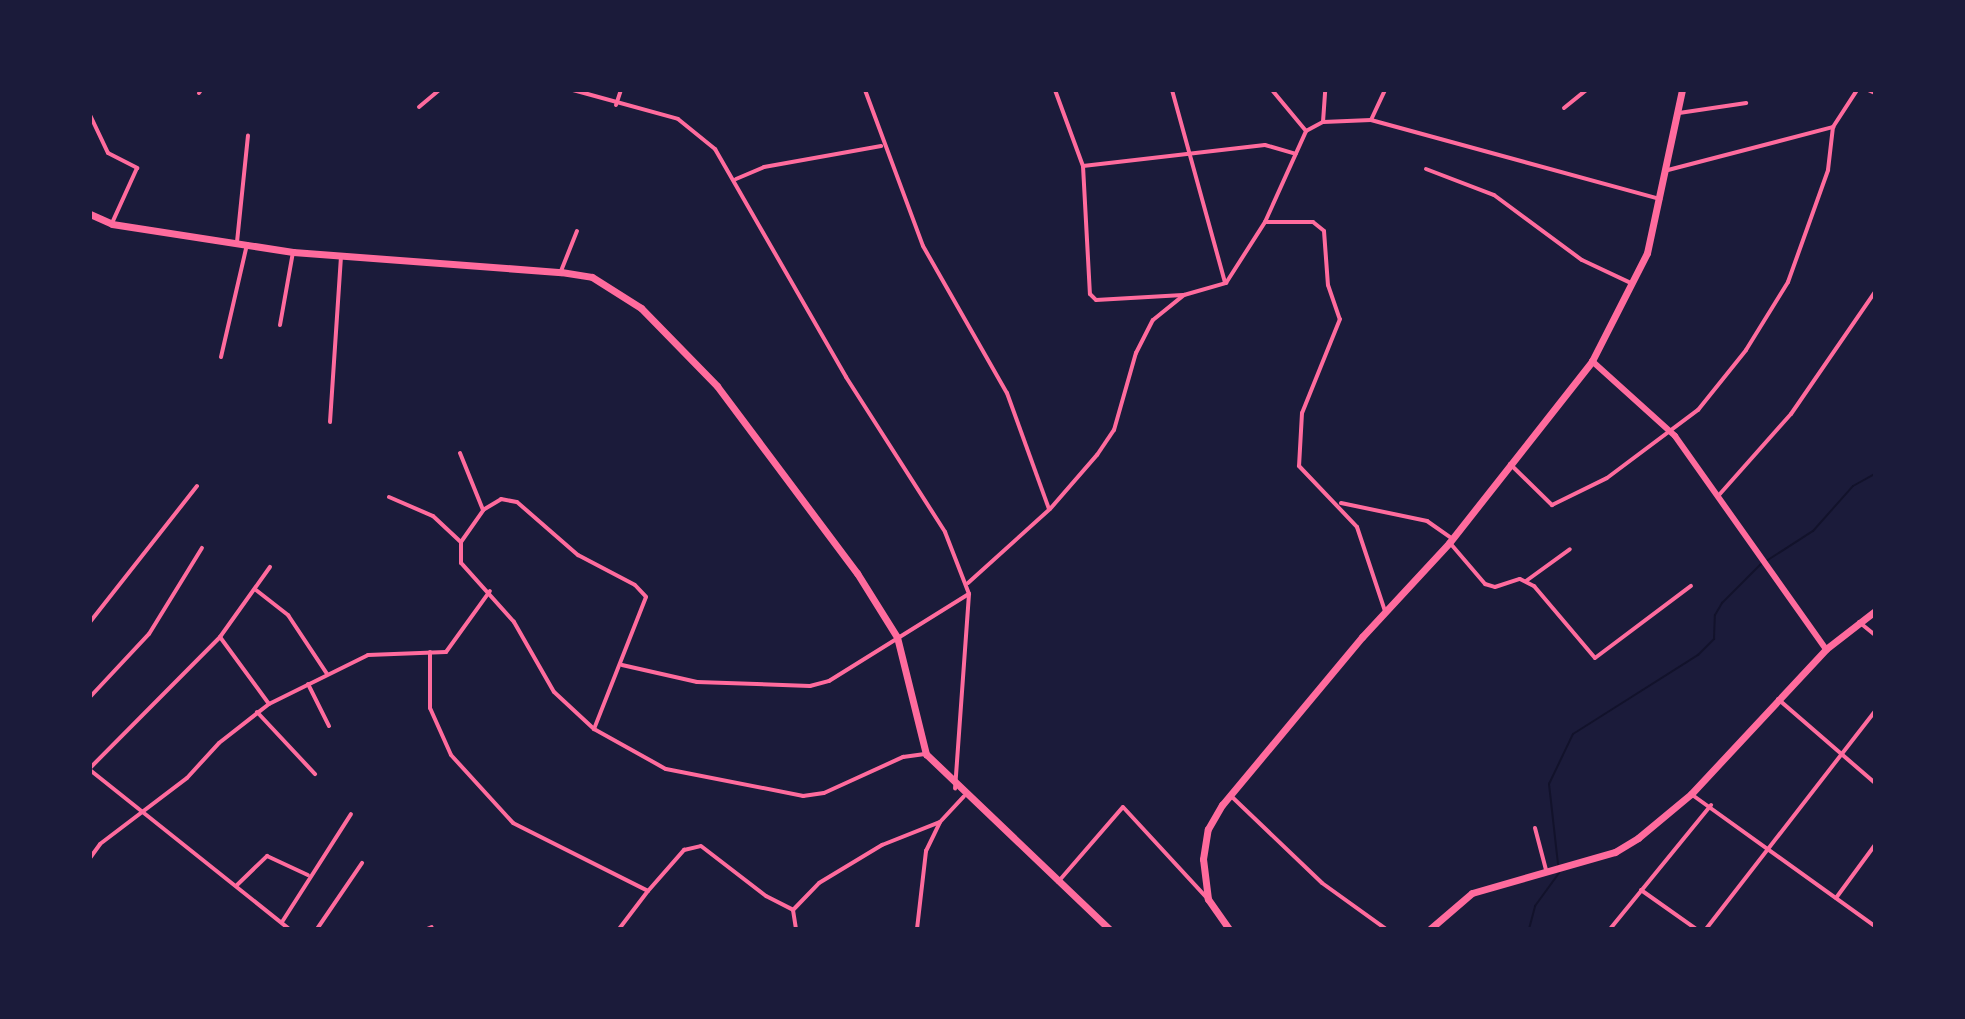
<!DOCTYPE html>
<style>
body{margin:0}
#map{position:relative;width:1965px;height:1019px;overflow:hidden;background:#1b1b3a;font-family:"Nunito Sans",sans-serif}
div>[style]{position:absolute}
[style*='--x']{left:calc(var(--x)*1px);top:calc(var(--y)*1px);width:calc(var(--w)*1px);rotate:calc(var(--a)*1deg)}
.stream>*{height:2px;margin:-1px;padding:0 1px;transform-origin:1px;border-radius:1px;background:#12122b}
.minor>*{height:4px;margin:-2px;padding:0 2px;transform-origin:2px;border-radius:2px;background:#ff6b9d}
.secondary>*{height:6px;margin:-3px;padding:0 3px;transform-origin:3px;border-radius:3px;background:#ff6b9d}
.primary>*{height:7px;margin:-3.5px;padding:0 3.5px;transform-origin:3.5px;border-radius:3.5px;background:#ff6b9d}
.trunk>*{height:7px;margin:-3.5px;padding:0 3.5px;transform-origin:3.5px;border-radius:3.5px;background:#ff6b9d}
span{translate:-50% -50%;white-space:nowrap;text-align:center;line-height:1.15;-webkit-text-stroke:5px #1b1b3a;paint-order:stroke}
.frame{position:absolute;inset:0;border:92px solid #1b1b3a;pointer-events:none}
</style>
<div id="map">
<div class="stream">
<i style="--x:1529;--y:929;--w:24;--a:-75"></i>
<i style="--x:1535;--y:906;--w:41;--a:-54"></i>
<i style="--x:1559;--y:873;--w:90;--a:-96.4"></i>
<i style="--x:1549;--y:784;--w:55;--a:-64.4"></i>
<i style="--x:1573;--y:734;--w:148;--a:-32.3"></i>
<i style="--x:1698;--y:655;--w:23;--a:-45"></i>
<i style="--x:1714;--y:639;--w:24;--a:-88"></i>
<i style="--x:1715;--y:615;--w:14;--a:-60"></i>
<i style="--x:1722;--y:603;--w:54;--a:-45"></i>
<i style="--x:1760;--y:565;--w:63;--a:-32.7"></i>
<i style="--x:1813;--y:531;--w:60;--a:-48.4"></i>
<i style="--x:1853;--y:486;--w:25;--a:-29"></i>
</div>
<div class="minor">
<i style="--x:573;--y:90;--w:109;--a:15.4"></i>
<i style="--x:678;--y:119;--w:48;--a:39"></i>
<i style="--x:715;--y:149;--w:263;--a:60.1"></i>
<i style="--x:846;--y:377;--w:184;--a:57.4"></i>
<i style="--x:945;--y:532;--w:66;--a:68.8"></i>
<i style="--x:969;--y:594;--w:195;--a:94.1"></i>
<i style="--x:865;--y:90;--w:166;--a:69.6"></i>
<i style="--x:923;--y:246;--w:169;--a:60.3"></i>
<i style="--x:1007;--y:393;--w:123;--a:70.1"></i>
<i style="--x:1055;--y:90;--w:81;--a:69.8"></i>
<i style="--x:1083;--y:166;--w:128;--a:86.9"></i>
<i style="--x:1090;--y:294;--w:8;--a:45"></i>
<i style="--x:1096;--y:300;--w:87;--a:-3.3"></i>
<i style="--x:1172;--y:90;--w:199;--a:74.6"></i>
<i style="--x:1272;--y:90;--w:53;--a:50.3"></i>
<i style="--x:1868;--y:90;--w:8;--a:23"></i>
<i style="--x:199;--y:93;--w:4;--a:-56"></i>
<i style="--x:616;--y:105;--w:16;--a:-72"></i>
<i style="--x:419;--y:107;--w:26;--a:-40"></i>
<i style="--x:1564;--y:108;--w:28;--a:-39"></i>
<i style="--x:1679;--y:113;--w:68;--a:-8.5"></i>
<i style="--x:90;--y:115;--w:42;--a:64.7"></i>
<i style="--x:108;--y:153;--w:33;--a:27"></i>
<i style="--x:137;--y:168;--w:60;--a:114.4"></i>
<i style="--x:1371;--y:120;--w:33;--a:-65"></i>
<i style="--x:1323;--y:122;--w:32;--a:-86"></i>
<i style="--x:1083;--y:166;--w:183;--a:-6.6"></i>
<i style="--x:1265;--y:145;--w:32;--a:16"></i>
<i style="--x:1426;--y:169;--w:73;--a:20.9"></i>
<i style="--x:1494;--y:195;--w:109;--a:36.5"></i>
<i style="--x:1582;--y:260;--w:56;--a:25.2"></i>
<i style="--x:1668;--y:170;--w:171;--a:-14.6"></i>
<i style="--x:1833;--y:127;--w:44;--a:-57"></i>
<i style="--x:736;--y:179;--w:30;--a:-23"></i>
<i style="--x:764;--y:167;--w:119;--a:-10.2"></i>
<i style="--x:1265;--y:222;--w:48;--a:0"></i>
<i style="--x:1313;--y:222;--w:14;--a:39"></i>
<i style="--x:1324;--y:231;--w:54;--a:85.8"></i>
<i style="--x:1328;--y:285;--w:36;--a:71"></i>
<i style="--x:1340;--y:319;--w:101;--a:112"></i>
<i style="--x:1302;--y:413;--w:53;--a:93.2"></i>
<i style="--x:1299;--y:466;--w:84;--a:46.4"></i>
<i style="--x:1357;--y:527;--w:89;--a:71.6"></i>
<i style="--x:237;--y:242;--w:107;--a:-84.1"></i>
<i style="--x:561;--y:271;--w:43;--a:-68.2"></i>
<i style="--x:280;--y:325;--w:74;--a:-79.9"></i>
<i style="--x:221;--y:357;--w:116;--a:-77"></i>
<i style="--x:330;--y:422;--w:165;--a:-86.2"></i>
<i style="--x:460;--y:453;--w:61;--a:68"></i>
<i style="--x:1510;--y:464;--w:59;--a:44.3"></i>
<i style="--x:1552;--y:505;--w:61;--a:-26.1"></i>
<i style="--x:1607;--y:478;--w:114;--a:-36.8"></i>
<i style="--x:1698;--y:410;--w:77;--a:-51.3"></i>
<i style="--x:1746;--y:350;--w:80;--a:-58.3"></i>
<i style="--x:1788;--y:282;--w:119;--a:-70.3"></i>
<i style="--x:1828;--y:170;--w:43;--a:-83.4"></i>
<i style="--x:1719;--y:495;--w:108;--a:-48.4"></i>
<i style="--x:1791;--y:414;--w:148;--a:-55.5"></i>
<i style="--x:389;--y:497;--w:48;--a:23.4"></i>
<i style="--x:433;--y:516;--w:38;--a:43"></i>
<i style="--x:501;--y:499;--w:16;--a:11"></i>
<i style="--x:517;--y:502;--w:81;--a:41"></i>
<i style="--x:578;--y:555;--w:64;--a:27.8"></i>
<i style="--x:635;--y:585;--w:16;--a:47"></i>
<i style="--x:646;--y:597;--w:142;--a:111.5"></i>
<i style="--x:594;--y:729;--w:54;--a:-137.2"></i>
<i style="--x:554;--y:692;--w:81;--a:-119.7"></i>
<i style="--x:514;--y:622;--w:79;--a:-131.9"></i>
<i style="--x:461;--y:563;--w:21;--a:-90"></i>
<i style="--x:461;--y:542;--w:39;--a:-55"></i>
<i style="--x:483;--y:510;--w:21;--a:-31"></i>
<i style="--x:1341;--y:503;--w:88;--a:11.8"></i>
<i style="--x:1427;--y:521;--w:29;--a:35"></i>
<i style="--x:1450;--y:543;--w:54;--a:49.5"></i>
<i style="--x:1485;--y:584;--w:10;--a:17"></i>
<i style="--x:1495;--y:587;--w:26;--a:-18"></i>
<i style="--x:1520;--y:579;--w:16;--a:27"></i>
<i style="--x:1534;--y:586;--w:94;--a:49.7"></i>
<i style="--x:1595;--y:658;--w:120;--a:-36.9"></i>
<i style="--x:1526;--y:581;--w:54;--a:-36"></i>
<i style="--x:968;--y:583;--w:110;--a:-42.1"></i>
<i style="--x:1050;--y:509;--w:72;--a:-49"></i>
<i style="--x:1097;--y:455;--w:30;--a:-56"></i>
<i style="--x:1114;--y:430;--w:80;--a:-74.1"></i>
<i style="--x:1136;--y:353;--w:37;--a:-63"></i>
<i style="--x:1153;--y:320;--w:40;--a:-39"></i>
<i style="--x:1184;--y:295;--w:44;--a:-15.9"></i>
<i style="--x:1226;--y:283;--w:72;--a:-57.4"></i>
<i style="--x:1265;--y:222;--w:100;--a:-65.7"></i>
<i style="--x:1306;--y:131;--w:19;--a:-28"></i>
<i style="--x:1323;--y:122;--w:48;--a:-2.4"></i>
<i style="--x:1371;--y:120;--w:300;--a:15.3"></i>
<i style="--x:256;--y:590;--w:41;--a:38"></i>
<i style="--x:288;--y:615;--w:71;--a:56.5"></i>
<i style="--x:90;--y:622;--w:173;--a:-51.8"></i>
<i style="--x:1859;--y:622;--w:21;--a:39"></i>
<i style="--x:220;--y:637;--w:83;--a:53.8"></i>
<i style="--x:430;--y:652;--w:56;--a:90"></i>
<i style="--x:430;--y:708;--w:51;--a:65.9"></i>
<i style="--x:451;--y:755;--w:92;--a:47.6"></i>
<i style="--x:513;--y:823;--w:151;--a:26.7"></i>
<i style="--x:648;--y:891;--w:55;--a:-48.7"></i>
<i style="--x:684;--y:850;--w:17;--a:-13"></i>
<i style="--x:701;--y:846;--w:82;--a:37.6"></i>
<i style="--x:766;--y:896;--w:30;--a:27"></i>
<i style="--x:622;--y:665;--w:77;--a:12.8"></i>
<i style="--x:697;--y:682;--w:113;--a:2"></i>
<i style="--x:810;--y:686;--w:20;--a:-15"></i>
<i style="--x:829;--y:681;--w:165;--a:-31.9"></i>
<i style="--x:308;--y:684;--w:47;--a:63.4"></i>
<i style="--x:90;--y:697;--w:86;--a:-46.9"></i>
<i style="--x:149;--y:634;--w:101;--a:-58.4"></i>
<i style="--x:1778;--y:699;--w:128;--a:40.9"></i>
<i style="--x:257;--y:712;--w:85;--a:46.9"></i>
<i style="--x:594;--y:729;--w:82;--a:29.1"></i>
<i style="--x:666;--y:769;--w:140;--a:11.1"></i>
<i style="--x:803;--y:796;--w:21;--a:-8"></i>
<i style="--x:824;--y:793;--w:87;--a:-24.5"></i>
<i style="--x:903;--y:757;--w:22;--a:-8"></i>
<i style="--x:90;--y:768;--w:185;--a:-45.2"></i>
<i style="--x:220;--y:637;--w:86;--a:-54.5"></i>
<i style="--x:90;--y:770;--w:255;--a:38.6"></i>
<i style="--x:1691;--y:794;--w:226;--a:35.7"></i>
<i style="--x:1230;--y:795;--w:127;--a:43.7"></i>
<i style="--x:1322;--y:883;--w:79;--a:35.7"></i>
<i style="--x:1535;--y:828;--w:43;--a:75.3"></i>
<i style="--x:90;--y:858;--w:17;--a:-54"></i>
<i style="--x:100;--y:844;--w:109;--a:-37.2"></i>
<i style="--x:187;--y:778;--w:47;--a:-47.6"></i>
<i style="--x:219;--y:743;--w:63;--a:-38"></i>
<i style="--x:269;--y:704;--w:110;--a:-26.3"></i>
<i style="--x:368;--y:655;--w:78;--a:-2.2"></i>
<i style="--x:446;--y:652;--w:75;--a:-54.2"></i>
<i style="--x:1058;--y:882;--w:99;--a:-49.1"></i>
<i style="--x:1123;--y:807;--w:124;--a:47.3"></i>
<i style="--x:237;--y:885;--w:42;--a:-44"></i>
<i style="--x:267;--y:856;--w:45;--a:24.9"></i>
<i style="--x:1641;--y:890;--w:67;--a:35.3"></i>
<i style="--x:1836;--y:898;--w:66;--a:-53.7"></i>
<i style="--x:282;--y:922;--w:128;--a:-57.4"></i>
<i style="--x:317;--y:929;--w:80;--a:-55.7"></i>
<i style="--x:427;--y:929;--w:5;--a:-22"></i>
<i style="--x:619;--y:929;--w:48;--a:-52.7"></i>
<i style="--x:796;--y:929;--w:19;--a:-99"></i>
<i style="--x:793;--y:910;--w:37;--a:-46"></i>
<i style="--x:819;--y:883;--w:74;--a:-31.1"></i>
<i style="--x:882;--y:845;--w:62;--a:-21.6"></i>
<i style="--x:917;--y:929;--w:79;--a:-83.4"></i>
<i style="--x:926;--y:851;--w:32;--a:-64"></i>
<i style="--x:940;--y:822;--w:35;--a:-47"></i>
<i style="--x:1610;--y:929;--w:160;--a:-50.8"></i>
<i style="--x:1706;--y:929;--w:276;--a:-52.2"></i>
</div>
<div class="secondary">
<i style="--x:1592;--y:361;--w:112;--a:42.1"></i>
<i style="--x:1675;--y:436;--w:261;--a:54.7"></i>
</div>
<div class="primary">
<i style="--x:90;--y:214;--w:24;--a:24"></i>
<i style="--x:112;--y:224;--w:183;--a:8.8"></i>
<i style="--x:293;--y:252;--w:269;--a:4.3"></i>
<i style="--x:561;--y:272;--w:31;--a:9"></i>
<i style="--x:592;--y:277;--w:58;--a:32.3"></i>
<i style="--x:641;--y:308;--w:109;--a:45.7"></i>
<i style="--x:717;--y:386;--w:234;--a:53.2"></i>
<i style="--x:857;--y:573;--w:75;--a:58"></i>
<i style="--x:897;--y:637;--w:121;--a:76.1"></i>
<i style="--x:926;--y:754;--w:253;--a:43.7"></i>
</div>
<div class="trunk">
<i style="--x:1229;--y:929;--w:37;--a:-125"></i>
<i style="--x:1208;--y:899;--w:40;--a:-97.1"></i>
<i style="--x:1203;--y:859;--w:30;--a:-81"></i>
<i style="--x:1208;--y:829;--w:28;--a:-60"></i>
<i style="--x:1222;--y:805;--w:219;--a:-50.2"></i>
<i style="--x:1362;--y:637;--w:128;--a:-47.2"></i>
<i style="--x:1449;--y:543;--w:231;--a:-51.8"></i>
<i style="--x:1592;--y:361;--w:121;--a:-63"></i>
<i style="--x:1647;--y:253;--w:167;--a:-77.9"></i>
<i style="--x:1430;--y:929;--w:55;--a:-40.6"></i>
<i style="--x:1472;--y:893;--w:149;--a:-16"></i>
<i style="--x:1615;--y:852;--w:27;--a:-31"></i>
<i style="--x:1638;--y:838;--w:69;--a:-39.7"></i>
<i style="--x:1691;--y:794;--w:198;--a:-47"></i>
<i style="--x:1826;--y:649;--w:62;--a:-37.8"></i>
</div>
<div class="frame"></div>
</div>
